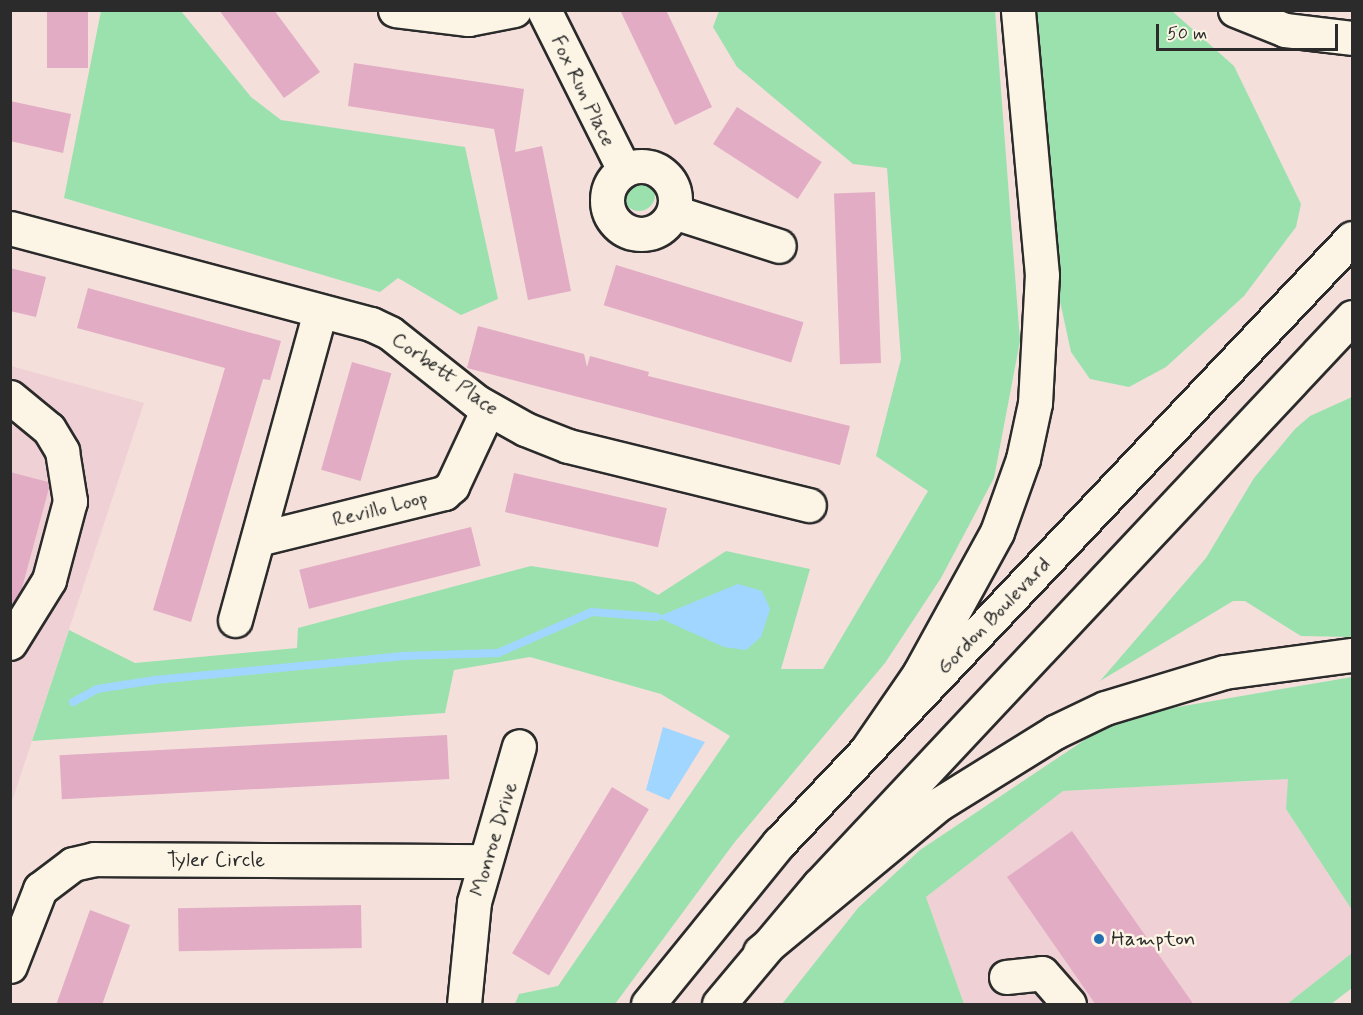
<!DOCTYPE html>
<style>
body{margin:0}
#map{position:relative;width:1363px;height:1015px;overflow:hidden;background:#f4dfdb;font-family:Mynerve,sans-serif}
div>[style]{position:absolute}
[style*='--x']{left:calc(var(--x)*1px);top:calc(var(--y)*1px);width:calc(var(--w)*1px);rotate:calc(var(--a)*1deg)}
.built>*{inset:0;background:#efd0d4}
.green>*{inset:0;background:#9be1ae}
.round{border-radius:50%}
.water>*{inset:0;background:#a0d6ff}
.stream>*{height:8px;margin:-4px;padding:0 4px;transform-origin:4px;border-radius:4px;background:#a0d6ff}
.building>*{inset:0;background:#e2acc4;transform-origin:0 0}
.roads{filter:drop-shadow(2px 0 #2b2b2b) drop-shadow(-2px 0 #2b2b2b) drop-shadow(0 2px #2b2b2b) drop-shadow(0 -2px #2b2b2b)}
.minor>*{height:33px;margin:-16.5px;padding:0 16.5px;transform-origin:16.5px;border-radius:16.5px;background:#fcf5e5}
.minor>.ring{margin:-16.5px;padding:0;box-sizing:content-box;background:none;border:33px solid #fcf5e5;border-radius:50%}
.major>*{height:33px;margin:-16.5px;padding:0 16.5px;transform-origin:16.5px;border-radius:16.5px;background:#fcf5e5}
.highway>*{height:33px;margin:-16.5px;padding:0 16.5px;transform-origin:16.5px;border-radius:16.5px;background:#fcf5e5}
.dots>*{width:16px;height:16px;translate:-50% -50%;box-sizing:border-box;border:3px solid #fcf5e5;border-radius:50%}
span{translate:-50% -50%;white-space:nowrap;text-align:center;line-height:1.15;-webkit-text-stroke:5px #fcf5e5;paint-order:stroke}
.street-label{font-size:21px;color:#2b2b2b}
.poi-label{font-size:21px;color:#2b2b2b}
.left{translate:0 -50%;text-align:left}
.frame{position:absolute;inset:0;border:12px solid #2b2b2b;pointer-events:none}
.scale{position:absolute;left:1156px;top:24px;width:182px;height:27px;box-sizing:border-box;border:3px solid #2b2b2b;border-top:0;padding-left:8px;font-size:18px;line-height:21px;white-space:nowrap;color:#2b2b2b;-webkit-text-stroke:4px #fcf5e5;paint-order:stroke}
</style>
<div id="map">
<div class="built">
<i style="clip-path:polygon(11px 366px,144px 403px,11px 804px)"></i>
<i style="clip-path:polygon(1289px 779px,1286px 809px,1352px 910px,1352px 953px,1287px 1004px,964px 1004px,926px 897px,1063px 791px)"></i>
</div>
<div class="green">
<i style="clip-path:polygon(101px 11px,181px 11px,251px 97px,281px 120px,465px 147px,498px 299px,461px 315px,398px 278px,380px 292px,64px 198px)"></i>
<i style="clip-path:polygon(719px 11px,995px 11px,1020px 341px,994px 478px,941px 578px,885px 663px,734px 843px,615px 1004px,515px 1004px,519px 994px,558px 986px,730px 736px,661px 694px,530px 657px,454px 670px,445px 713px,32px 741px,69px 630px,135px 663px,297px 648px,298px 628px,531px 566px,634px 582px,658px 595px,726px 551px,810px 569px,781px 669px,823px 669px,928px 491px,876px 456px,901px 359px,887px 168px,853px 164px,737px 67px,713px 27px)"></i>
<i style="clip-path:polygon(1036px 11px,1172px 11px,1234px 66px,1301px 204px,1296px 227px,1244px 296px,1166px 367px,1129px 387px,1090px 379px,1071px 352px,1060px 301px)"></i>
<i class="round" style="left:623px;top:179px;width:32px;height:32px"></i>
<i style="clip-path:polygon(1352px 397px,1352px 637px,1301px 636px,1245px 601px,1233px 601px,1100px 681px,1206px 558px,1254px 478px,1295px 429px,1310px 416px)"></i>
<i style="clip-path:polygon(1352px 677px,1352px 910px,1286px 809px,1288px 779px,1063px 791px,926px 897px,964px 1004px,782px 1004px,858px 908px,920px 850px,1104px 727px,1143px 713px)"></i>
<i style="clip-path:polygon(1352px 953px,1352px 988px,1331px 1004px,1287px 1004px)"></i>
</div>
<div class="water">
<i style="clip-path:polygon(738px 584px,762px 591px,770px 609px,761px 637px,746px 650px,724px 647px,657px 617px)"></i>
<i style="clip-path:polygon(663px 727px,705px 742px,669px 800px,646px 790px)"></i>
</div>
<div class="stream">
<i style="--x:73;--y:702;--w:27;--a:-28"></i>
<i style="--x:97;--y:689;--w:59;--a:-8.8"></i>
<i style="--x:155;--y:680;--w:248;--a:-5.5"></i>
<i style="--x:402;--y:656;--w:96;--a:-1.8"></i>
<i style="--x:498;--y:653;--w:103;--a:-23.6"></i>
<i style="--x:592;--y:612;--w:65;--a:4.4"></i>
</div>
<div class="building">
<i style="left:47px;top:10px;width:41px;height:58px"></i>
<i style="clip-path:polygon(219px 10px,274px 10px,320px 72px,284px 98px)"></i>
<i style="clip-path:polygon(620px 10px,666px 10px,712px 107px,675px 125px)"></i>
<i style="clip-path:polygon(354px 63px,524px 89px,515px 152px,542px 146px,571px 291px,528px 300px,494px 129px,348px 106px)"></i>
<i style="clip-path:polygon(10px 101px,71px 114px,63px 153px,10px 141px)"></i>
<i style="left:737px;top:107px;width:101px;height:44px;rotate:33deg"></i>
<i style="left:875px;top:192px;width:171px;height:41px;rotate:88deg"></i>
<i style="left:616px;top:265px;width:196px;height:42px;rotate:17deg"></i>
<i style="clip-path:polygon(10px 268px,46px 277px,36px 317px,10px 311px)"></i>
<i style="clip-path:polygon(88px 288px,281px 341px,270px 380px,263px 379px,191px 622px,153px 610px,225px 368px,77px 328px)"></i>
<i style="clip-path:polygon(478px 326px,584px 354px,587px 367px,590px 356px,649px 372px,648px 376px,850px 426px,840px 465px,467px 368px)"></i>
<i style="left:352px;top:362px;width:41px;height:112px;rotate:16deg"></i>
<i style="clip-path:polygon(10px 472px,48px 482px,49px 488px,22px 588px,11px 607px)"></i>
<i style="left:514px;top:473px;width:157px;height:40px;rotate:13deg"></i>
<i style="left:471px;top:527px;width:40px;height:177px;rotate:76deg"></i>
<i style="left:447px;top:735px;width:44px;height:388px;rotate:87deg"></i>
<i style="left:612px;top:787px;width:43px;height:194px;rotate:31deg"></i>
<i style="clip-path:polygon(1072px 831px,1194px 1005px,1096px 1005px,1007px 877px)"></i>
<i style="left:361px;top:905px;width:43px;height:183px;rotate:89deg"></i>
<i style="clip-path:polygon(90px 910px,130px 925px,102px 1005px,56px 1005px)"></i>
</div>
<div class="roads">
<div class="minor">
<i style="--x:395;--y:10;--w:74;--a:7"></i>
<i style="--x:468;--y:19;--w:47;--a:-11.1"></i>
<i style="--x:544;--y:10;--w:179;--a:63.4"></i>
<i class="ring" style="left:607px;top:166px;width:35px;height:35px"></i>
<i style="--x:674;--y:212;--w:110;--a:17.9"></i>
<i style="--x:10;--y:228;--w:374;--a:14.9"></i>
<i style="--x:371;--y:324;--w:21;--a:25"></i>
<i style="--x:390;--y:333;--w:111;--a:38.4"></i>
<i style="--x:477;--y:402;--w:55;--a:29.4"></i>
<i style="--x:525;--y:429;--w:46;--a:21.6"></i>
<i style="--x:568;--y:446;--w:248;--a:13.8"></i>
<i style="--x:10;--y:397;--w:50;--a:39.4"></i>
<i style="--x:49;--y:429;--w:26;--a:59"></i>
<i style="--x:62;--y:451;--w:51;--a:80.9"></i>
<i style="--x:70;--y:501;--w:82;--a:104.9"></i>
<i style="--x:49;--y:580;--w:74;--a:121.8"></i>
<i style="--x:258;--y:539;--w:192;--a:-13.9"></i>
<i style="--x:444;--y:493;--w:11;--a:-41"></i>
<i style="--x:452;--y:486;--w:85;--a:-64.9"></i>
<i style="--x:235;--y:620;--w:320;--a:-74.6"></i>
<i style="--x:10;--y:966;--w:83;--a:-68.7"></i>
<i style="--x:40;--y:889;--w:41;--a:-37.1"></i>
<i style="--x:73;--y:864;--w:22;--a:-13"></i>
<i style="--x:94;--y:859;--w:390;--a:0.3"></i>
<i style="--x:1006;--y:977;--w:36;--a:-6"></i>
<i style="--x:1042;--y:973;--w:41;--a:48.9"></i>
<i style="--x:464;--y:1004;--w:102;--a:-84.4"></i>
<i style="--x:474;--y:902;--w:162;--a:-73.9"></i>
</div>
<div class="major">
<i style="--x:648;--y:1004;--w:208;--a:-50.9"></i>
<i style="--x:779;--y:843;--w:833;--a:-46.56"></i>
<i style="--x:719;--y:1004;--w:155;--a:-50"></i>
<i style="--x:819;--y:885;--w:779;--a:-46.82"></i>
</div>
<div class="highway">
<i style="--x:1235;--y:10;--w:54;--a:21.8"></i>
<i style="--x:1285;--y:30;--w:67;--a:6.8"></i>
<i style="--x:868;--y:748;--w:90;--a:-55.4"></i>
<i style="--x:919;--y:674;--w:162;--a:-61.2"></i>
<i style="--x:997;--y:532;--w:77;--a:-70.4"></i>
<i style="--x:1023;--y:459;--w:57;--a:-77.9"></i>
<i style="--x:1035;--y:403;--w:128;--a:-86.9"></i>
<i style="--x:1042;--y:275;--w:266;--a:-95.2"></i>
<i style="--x:760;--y:952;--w:232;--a:-39.6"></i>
<i style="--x:939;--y:804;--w:137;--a:-31.8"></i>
<i style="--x:1055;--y:732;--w:55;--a:-25.6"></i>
<i style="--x:1105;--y:708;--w:124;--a:-16.8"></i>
<i style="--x:1224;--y:672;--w:129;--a:-7.6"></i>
</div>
</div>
<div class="dots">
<i style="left:1099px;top:939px;background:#1f6fb2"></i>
</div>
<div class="street-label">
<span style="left:583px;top:91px;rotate:64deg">Fox Run Place</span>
<span style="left:445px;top:374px;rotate:36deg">Corbett Place</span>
<span style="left:380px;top:509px;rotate:-14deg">Revillo Loop</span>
<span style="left:994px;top:616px;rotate:-46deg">Gordon Boulevard</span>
<span style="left:494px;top:839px;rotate:-73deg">Monroe Drive</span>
<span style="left:216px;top:860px">Tyler Circle</span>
</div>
<div class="poi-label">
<span class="left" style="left:1111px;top:939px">Hampton</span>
</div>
<div class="frame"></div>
<div class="scale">50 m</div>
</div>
